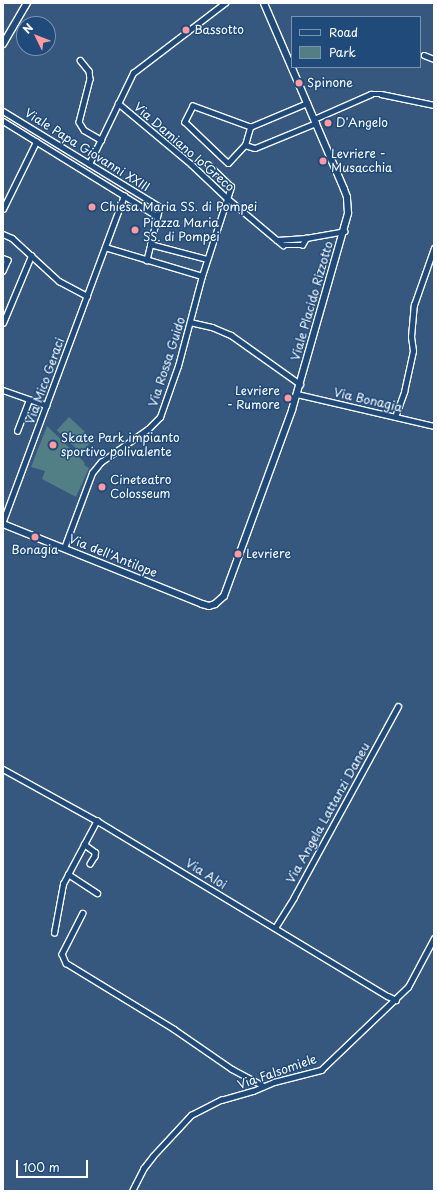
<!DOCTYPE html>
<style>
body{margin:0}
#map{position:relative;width:437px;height:1194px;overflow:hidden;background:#36577e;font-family:"Playpen Sans",sans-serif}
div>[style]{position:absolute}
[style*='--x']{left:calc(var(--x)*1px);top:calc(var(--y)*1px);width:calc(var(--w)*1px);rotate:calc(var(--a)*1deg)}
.green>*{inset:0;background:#527e86;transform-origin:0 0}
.roads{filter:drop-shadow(1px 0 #fff) drop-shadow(-1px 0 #fff) drop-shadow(0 1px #fff) drop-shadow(0 -1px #fff)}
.minor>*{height:4.5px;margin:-2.25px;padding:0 2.25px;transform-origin:2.25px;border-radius:2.25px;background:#1f4a7a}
.tertiary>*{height:6px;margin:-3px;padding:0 3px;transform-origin:3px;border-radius:3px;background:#1f4a7a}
.dots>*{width:11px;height:11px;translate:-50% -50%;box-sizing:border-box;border:2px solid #1f4a7a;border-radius:50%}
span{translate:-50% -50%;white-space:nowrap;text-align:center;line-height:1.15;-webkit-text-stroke:3px #1f4a7a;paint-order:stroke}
.poi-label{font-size:12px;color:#fff}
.left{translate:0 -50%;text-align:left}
.right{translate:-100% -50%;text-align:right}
.street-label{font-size:12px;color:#fff}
.frame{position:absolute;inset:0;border:4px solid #fff;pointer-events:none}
.legend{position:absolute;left:291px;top:16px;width:130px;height:52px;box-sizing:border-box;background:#1f4a7a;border:1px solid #7992af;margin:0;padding:5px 7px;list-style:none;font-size:12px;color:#fff}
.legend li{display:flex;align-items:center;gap:8px;height:20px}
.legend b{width:20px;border:1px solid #7992af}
.north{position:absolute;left:16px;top:16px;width:40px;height:40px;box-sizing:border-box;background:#1f4a7a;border:1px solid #7992af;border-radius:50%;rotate:313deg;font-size:11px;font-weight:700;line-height:16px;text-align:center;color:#fff}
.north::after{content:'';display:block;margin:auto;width:14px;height:18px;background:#ff9aa2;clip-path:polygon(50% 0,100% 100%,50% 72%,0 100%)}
.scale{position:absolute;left:16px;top:1160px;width:72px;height:18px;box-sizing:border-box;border:2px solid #fff;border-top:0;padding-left:5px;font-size:12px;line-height:14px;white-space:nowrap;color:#fff;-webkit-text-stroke:3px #1f4a7a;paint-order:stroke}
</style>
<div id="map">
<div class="green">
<i style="left:69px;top:417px;width:33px;height:18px;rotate:43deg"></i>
<i style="clip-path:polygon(47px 426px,85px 463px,84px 465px,89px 468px,76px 497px,42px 479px,45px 471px,31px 467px)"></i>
</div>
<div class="roads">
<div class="minor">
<i style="--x:424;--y:55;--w:11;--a:22"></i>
<i style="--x:80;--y:60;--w:14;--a:51"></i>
<i style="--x:89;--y:71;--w:8;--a:83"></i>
<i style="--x:90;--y:79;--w:44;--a:104.3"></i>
<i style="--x:79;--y:122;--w:9;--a:58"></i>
<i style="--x:84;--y:130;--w:20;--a:30"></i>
<i style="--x:118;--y:103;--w:95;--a:39.9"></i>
<i style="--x:191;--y:164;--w:50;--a:43.4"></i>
<i style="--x:227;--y:198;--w:65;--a:40"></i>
<i style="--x:277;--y:240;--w:29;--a:-4"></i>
<i style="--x:306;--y:238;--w:39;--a:-10"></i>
<i style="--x:3;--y:111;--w:184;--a:31.4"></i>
<i style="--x:160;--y:207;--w:55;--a:103.8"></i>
<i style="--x:314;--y:119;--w:62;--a:-23.7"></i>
<i style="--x:371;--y:94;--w:10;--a:0"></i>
<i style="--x:381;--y:94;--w:54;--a:11.7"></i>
<i style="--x:3;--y:121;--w:181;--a:31.7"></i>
<i style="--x:250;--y:127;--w:61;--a:-159.8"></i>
<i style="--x:193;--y:106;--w:18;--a:117"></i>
<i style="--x:185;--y:122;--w:59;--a:43.6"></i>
<i style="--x:228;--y:163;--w:25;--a:-47"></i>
<i style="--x:245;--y:145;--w:19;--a:-74"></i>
<i style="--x:250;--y:127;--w:62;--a:-22.8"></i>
<i style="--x:245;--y:145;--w:10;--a:17"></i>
<i style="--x:255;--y:148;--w:66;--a:-22.3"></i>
<i style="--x:89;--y:164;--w:101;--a:-64.2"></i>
<i style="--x:133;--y:73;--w:116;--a:-37.3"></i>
<i style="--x:3;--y:209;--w:75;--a:-63.8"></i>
<i style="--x:3;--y:234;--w:10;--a:24"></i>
<i style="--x:12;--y:238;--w:64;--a:42.5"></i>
<i style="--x:59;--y:281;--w:32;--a:28"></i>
<i style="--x:277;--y:240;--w:8;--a:40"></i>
<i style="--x:283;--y:245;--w:19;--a:0"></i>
<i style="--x:302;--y:245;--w:8;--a:-60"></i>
<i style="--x:150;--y:244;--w:59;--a:14.7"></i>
<i style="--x:105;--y:247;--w:101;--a:16.6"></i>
<i style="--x:3;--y:258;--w:5;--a:22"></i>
<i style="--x:8;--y:260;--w:12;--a:114"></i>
<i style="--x:190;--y:322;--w:23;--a:13"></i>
<i style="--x:212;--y:327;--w:21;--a:23"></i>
<i style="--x:231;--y:335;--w:85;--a:35.4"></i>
<i style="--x:3;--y:323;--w:73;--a:-67.3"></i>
<i style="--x:3;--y:390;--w:46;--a:19.2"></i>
<i style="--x:297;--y:394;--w:141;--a:13.1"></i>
<i style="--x:395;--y:417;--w:27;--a:-70"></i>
<i style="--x:404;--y:392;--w:42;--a:-77.6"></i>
<i style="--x:413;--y:351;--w:14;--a:-98"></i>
<i style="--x:411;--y:337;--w:32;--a:-85"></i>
<i style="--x:414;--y:305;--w:60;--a:-70.7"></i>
<i style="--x:17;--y:431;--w:33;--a:-69"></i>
<i style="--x:3;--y:521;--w:347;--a:-69.6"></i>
<i style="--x:64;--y:548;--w:80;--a:-69.5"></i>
<i style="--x:92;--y:473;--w:14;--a:-51"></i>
<i style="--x:101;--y:462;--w:57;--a:-35.1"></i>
<i style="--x:148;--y:429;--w:17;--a:-45"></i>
<i style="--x:160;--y:417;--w:54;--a:-70.6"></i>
<i style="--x:178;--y:366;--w:93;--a:-75.1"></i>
<i style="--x:202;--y:276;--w:94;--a:-72"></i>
<i style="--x:231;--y:187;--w:32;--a:-136"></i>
<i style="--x:3;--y:769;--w:110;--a:28.9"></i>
<i style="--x:99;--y:822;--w:337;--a:31.1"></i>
<i style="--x:388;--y:996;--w:9;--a:27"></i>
<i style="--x:84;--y:844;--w:14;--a:36"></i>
<i style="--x:95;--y:852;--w:4;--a:90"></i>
<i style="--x:95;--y:856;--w:9;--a:122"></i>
<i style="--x:68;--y:874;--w:35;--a:33"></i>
<i style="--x:83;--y:913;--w:46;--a:117.1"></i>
<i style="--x:62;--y:954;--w:10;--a:66"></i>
<i style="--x:66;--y:963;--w:127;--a:31.4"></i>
<i style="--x:174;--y:1029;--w:70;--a:34.6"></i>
<i style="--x:232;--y:1069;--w:36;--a:28"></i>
<i style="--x:275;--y:928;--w:36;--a:-58"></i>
<i style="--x:294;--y:897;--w:217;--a:-61.4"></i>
<i style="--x:54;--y:933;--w:50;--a:-79.6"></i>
<i style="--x:63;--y:884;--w:72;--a:-62"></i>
<i style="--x:132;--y:1191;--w:25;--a:-63"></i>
<i style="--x:143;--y:1169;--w:16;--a:-52"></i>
<i style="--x:153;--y:1156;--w:56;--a:-47.2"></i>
<i style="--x:191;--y:1115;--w:34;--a:-27"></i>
<i style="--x:221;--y:1100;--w:33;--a:-16"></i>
<i style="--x:253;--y:1091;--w:23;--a:-23"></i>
<i style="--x:274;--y:1082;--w:49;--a:-14.3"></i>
<i style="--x:321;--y:1070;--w:120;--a:-43.7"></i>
<i style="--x:408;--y:987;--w:55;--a:-62"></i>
</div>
<div class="tertiary">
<i style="--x:3;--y:44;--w:48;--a:-59.7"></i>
<i style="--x:3;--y:524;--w:214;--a:21.9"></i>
<i style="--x:202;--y:604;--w:7;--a:16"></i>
<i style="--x:209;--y:606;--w:6;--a:-18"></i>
<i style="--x:215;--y:604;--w:12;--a:-42"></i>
<i style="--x:224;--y:596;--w:198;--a:-69.9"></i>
<i style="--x:292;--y:410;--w:205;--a:-74.1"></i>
<i style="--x:348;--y:213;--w:16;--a:-94"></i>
<i style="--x:347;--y:197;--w:9;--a:-111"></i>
<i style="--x:344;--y:189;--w:202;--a:-113.3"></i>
</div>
</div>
<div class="dots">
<i style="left:186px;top:30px;background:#ff9aa2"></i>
<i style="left:299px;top:83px;background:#ff9aa2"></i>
<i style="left:328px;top:123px;background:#ff9aa2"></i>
<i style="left:323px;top:161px;background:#ff9aa2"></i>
<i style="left:92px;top:207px;background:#ff9aa2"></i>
<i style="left:135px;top:230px;background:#ff9aa2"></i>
<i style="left:288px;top:398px;background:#ff9aa2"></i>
<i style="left:53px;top:445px;background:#ff9aa2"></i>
<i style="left:102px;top:487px;background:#ff9aa2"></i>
<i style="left:35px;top:537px;background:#ff9aa2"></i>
<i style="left:238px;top:554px;background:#ff9aa2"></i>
</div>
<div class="poi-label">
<span class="left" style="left:194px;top:30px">Bassotto</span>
<span class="left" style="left:307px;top:83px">Spinone</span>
<span class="left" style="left:336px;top:123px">D'Angelo</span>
<span class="left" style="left:331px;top:161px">Levriere -<br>Musacchia</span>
<span class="left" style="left:100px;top:207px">Chiesa Maria SS. di Pompei</span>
<span class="left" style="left:143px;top:230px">Piazza Maria<br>SS. di Pompei</span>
<span class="right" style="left:280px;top:398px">Levriere<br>- Rumore</span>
<span class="left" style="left:61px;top:445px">Skate Park impianto<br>sportivo polivalente</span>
<span class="left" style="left:110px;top:487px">Cineteatro<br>Colosseum</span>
<span style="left:35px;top:550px">Bonagia</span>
<span class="left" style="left:246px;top:554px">Levriere</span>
</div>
<div class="street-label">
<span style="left:184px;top:147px;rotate:41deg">Via Damiano lo Greco</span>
<span style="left:87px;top:150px;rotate:32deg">Viale Papa Giovanni XXIII</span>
<span style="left:312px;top:301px;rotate:-74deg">Viale Placido Rizzotto</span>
<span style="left:167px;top:362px;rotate:-72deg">Via Rossa Guido</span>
<span style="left:45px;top:381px;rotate:-70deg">Via Mico Geraci</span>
<span style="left:368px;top:400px;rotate:13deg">Via Bonagia</span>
<span style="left:113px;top:556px;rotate:22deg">Via dell'Antilope</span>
<span style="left:328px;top:813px;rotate:-61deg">Via Angela Lattanzi Daneu</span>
<span style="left:206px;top:874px;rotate:32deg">Via Aloi</span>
<span style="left:277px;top:1072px;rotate:-19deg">Via Falsomiele</span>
</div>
<div class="frame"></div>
<ul class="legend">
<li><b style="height:5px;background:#1f4a7a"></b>Road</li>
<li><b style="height:11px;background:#527e86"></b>Park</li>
</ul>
<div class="north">N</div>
<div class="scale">100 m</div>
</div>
